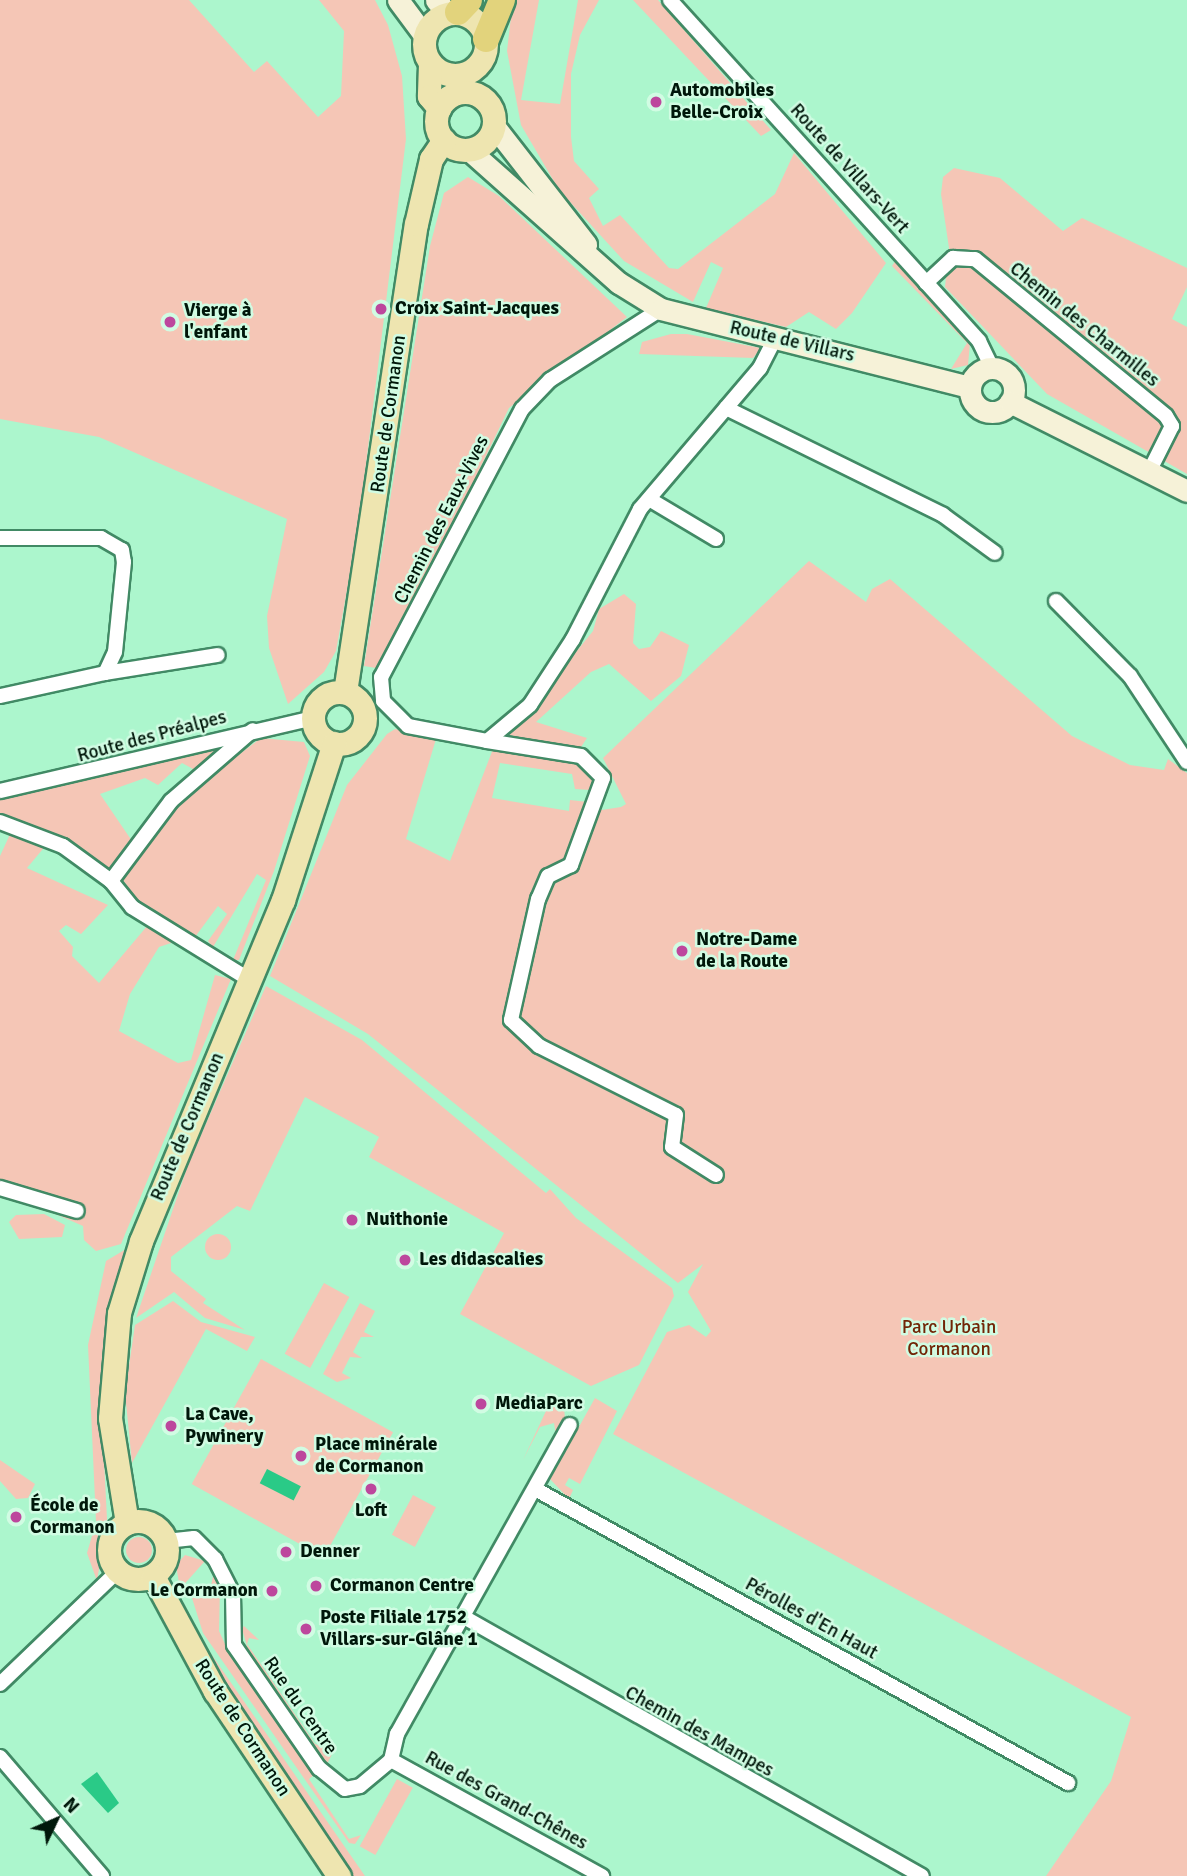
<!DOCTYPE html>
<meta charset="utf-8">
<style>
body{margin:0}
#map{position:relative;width:1187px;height:1876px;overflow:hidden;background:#acf6cd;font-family:Signika,sans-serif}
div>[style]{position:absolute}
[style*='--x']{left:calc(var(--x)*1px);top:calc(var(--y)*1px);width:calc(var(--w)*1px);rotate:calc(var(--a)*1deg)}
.green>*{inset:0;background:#f5c6b6;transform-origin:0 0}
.round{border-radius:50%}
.water>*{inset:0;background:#2aca87;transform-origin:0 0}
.roads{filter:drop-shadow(2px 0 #418a65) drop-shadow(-2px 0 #418a65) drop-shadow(0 2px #418a65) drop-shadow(0 -2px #418a65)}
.street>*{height:14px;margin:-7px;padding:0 7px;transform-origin:7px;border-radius:7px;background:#fff}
.secondary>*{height:21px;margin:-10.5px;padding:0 10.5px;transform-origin:10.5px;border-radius:10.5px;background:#f6f2d8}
.secondary>.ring{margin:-10.5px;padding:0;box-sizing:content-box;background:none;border:21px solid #f6f2d8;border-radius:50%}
.primary>*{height:23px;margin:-11.5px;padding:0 11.5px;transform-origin:11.5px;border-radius:11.5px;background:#eee5b0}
.primary>.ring{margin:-11.5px;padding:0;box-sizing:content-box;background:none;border:23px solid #eee5b0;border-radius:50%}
.highway>*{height:26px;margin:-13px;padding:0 13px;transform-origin:13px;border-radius:13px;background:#e2d37c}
.dots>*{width:19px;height:19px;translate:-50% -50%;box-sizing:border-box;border:4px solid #d1fce3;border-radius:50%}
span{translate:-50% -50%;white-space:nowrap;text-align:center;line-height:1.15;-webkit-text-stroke:5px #d1fce3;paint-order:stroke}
.poi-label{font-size:19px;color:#00170a;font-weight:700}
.left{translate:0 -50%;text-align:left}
.right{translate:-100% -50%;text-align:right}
.street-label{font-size:19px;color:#00170a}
.park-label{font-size:19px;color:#712506}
.north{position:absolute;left:21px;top:1785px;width:70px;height:70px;-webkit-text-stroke:5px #d1fce3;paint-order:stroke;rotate:46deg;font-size:19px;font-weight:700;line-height:28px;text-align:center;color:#00170a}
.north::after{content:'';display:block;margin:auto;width:24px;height:32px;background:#00170a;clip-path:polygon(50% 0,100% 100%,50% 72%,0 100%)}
</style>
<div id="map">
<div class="green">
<i style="clip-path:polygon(0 0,189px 0,254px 72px,267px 61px,318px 117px,341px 96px,344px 31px,319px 0,375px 0,388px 25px,402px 76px,406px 139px,358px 529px,336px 651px,324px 672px,288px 704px,269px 648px,267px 616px,287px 519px,99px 437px,0 419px)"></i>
<i style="clip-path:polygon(513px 0,539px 0,521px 100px,560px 104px,578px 0,599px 0,580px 35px,571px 74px,571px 137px,574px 161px,599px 189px,589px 198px,603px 226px,620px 215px,669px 268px,678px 269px,775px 194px,794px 153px,886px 263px,852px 313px,836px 329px,809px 312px,786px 327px,760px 321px,706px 308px,723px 268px,711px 262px,693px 302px,624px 261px,559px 190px,521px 125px,507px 51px)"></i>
<i style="clip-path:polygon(633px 0,658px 0,771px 130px,761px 136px)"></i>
<i style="clip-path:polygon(954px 168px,1000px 178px,1063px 231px,1082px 218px,1187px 268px,1187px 287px,1172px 319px,1187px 327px,1187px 474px,1047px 394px,945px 287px,949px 248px,941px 194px,943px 177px)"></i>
<i style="clip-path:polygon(468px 177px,499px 196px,627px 317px,509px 408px,399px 636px,376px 668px,364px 666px,430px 246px,444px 193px)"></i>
<i style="clip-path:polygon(896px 260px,970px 343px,968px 365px,951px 369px,967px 343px,892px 266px)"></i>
<i style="clip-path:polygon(671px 334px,687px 334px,761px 348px,753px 358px,639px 354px,642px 342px)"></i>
<i style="clip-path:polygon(809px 561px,866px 602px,872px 589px,890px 579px,1072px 736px,1130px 765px,1164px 770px,1168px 759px,1187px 773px,1187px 1876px,1046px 1876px,1111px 1781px,1131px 1717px,613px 1434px,667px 1332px,689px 1325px,706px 1337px,711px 1331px,688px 1292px,703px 1264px,678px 1283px,368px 1034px,270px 976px,347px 785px,387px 734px,395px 729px,436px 739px,406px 839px,450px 861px,493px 749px,576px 762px,595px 776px,590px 790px,575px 789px,572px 774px,500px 763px,492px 798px,569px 811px,570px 800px,588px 802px,595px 811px,621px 807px,626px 804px,603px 758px)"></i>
<i style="clip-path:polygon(624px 594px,636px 604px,633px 643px,639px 649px,650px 647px,661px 631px,689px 645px,681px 676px,651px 701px,609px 664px,591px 672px,536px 722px,587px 738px,579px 750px,509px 735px,593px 631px,599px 609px)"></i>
<i style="clip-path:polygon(261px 738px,304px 742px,310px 756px,274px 871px,239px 960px,233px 960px,266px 880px,257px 874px,213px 947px,208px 941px,227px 914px,218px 906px,195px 937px,187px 937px,143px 907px,122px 879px,172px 805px)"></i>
<i style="clip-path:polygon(232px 743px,195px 770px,182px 763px,158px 785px,145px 778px,100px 794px,132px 841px,110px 869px,0 816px,0 799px)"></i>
<i style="clip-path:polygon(12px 830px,47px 844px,27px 868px,108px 905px,81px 934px,66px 925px,59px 931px,73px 947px,72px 956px,99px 983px,148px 925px,174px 942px,159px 947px,130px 994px,119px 1031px,178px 1063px,191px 1060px,215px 975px,231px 979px,121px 1244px,96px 1251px,84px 1240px,83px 1226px,51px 1212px,51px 1196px,0 1183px,0 856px)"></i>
<i style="clip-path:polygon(266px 986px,362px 1040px,546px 1193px,550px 1189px,576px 1218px,672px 1288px,674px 1296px,639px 1365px,591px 1386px,460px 1314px,504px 1233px,369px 1157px,379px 1137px,305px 1097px,250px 1211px,237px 1206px,171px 1257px,171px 1271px,206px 1299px,203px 1303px,245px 1330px,205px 1318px,174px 1292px,136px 1318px,188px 1165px)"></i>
<i style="clip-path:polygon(44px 1214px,65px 1225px,62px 1237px,19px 1239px,9px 1222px,16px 1215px)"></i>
<i class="round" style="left:205px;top:1234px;width:26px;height:26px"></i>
<i style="clip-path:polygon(126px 1249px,100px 1381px,107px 1519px,97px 1581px,87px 1553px,96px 1522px,88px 1345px,106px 1261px)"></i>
<i style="left:324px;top:1283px;width:29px;height:81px;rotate:29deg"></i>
<i style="clip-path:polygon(173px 1301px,201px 1322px,255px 1337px,247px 1351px,206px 1329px,132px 1463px,125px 1393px,135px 1325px)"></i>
<i style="clip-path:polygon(360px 1303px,375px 1311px,364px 1332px,374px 1337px,361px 1337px,353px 1352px,362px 1358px,350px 1357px,342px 1373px,351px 1378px,337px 1382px,323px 1374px)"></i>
<i style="left:261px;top:1359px;width:151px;height:143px;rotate:29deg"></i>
<i style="clip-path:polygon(553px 1396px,564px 1406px,565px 1420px,556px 1436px,554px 1423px,540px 1427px,523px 1460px)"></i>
<i style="clip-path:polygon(595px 1398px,617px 1411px,580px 1484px,569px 1478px,565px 1485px,573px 1490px,569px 1499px,550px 1479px)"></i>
<i style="clip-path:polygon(0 1460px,35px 1484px,28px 1498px,16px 1499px,0 1481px)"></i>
<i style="left:413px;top:1495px;width:26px;height:45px;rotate:28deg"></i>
<i class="round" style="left:126px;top:1537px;width:26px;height:26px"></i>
<i style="clip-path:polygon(185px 1555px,205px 1561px,180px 1589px,176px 1565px)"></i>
<i style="clip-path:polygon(214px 1572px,220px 1587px,219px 1631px,225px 1644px,314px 1775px,309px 1779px,349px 1839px,361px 1835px,355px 1844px,349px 1843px,203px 1633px,192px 1598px,210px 1590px)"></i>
<i style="clip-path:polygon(184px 1604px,198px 1635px,365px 1876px,349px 1876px,226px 1692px,194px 1633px)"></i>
<i style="clip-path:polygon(244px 1626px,259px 1640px,249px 1638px,247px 1644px,315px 1744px,334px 1750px,327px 1764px,249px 1653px,242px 1629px)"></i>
<i style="left:397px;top:1779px;width:18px;height:77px;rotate:29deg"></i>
</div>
<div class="water">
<i style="left:267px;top:1469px;width:38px;height:16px;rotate:27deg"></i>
<i style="clip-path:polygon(97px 1772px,119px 1803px,108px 1813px,81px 1784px)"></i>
</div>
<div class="roads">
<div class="street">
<i style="--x:670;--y:0;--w:460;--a:47.8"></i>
<i style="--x:979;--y:341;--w:30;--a:64"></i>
<i style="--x:926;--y:283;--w:37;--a:-43"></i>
<i style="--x:953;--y:258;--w:22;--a:3"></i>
<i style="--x:975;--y:259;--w:247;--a:39.4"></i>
<i style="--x:1166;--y:416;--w:12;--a:59"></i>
<i style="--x:1172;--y:426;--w:54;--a:116.6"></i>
<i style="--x:661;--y:309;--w:132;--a:147.4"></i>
<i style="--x:550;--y:380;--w:40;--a:134"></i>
<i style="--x:522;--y:409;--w:303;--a:117.7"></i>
<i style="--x:381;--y:677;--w:24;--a:85"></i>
<i style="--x:383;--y:701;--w:35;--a:45"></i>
<i style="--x:408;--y:726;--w:80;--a:10.8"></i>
<i style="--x:487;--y:741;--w:56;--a:-39.9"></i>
<i style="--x:530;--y:705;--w:79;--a:-56.9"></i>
<i style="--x:573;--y:639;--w:146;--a:-62.7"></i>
<i style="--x:640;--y:509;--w:185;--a:-49.6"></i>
<i style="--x:760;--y:368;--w:34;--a:-63"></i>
<i style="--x:726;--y:408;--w:242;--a:26.2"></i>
<i style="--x:943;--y:515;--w:64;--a:36.2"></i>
<i style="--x:649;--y:499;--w:78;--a:30.8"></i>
<i style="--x:0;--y:538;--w:101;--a:0"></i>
<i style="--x:101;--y:538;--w:24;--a:30"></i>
<i style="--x:122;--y:550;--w:12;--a:81"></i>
<i style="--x:124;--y:562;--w:90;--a:95.7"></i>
<i style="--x:115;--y:652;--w:23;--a:115"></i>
<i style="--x:105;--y:673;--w:107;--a:167.6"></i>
<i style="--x:1056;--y:601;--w:105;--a:45.4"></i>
<i style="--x:1130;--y:676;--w:103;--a:56.5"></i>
<i style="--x:105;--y:673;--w:114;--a:-9.1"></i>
<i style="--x:487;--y:741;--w:95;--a:9.1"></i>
<i style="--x:581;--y:756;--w:31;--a:45"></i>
<i style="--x:603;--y:778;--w:93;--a:110.2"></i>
<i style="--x:571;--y:865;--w:25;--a:154"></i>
<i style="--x:548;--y:876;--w:25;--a:113"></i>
<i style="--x:538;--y:899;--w:124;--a:102.6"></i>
<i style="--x:511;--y:1020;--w:38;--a:43"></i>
<i style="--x:539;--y:1046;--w:153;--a:26.7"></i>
<i style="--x:676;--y:1115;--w:32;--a:97"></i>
<i style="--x:672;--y:1147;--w:52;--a:32.5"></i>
<i style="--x:0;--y:791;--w:321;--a:-13.1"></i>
<i style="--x:0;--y:822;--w:67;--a:20.9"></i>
<i style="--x:63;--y:846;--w:59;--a:36.1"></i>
<i style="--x:250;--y:980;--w:139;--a:-148.3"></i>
<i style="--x:132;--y:907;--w:33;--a:-129"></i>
<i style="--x:111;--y:881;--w:100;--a:-53.1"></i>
<i style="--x:171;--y:801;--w:108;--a:-40.9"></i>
<i style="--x:0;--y:1188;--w:80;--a:16.6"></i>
<i style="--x:535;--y:1489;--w:609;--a:28.88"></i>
<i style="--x:166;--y:1541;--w:28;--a:-6"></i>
<i style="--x:194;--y:1538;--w:30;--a:45"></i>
<i style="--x:215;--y:1559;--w:39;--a:63"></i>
<i style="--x:233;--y:1594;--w:51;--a:88.9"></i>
<i style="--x:234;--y:1645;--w:150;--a:55.4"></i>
<i style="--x:319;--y:1768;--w:33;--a:39"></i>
<i style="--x:345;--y:1789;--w:15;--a:-11"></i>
<i style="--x:360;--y:1786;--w:40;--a:-40"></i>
<i style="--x:391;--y:1760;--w:27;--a:-77"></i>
<i style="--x:397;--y:1734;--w:354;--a:-60.8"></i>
<i style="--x:462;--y:1616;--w:528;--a:29.48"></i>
<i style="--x:0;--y:1684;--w:163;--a:-43.8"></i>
<i style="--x:0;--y:1757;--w:157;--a:49.4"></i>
<i style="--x:391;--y:1760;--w:241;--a:28.8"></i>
</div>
<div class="secondary">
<i style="--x:398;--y:0;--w:44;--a:53.4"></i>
<i style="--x:436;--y:0;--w:17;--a:50"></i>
<i style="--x:494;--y:126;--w:150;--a:52.1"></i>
<i style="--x:469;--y:150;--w:200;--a:41.6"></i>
<i style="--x:619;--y:283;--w:49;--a:31.8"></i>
<i style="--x:661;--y:309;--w:319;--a:14.2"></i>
<i class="ring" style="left:970px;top:368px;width:23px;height:23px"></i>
<i style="--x:1010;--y:402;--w:198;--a:26.7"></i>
</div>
<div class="primary">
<i class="ring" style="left:424px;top:13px;width:39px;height:39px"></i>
<i style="--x:430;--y:64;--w:32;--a:92"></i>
<i style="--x:429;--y:96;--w:16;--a:50"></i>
<i class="ring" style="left:436px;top:92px;width:35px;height:35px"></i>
<i style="--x:345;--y:692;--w:473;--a:-81.4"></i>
<i style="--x:416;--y:224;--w:67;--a:-77"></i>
<i style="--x:431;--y:159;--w:23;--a:-56"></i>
<i class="ring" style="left:313px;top:692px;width:29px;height:29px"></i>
<i class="ring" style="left:109px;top:1521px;width:35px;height:35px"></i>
<i style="--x:127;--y:1523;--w:106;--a:-99.2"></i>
<i style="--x:110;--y:1418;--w:105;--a:-85.1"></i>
<i style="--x:119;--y:1313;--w:75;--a:-73"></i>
<i style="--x:141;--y:1241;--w:369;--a:-67.4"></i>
<i style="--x:283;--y:900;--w:165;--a:-72"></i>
<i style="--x:153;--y:1576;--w:131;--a:61.7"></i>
<i style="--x:215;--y:1691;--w:223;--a:56.2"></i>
</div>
<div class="highway">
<i style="--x:458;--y:12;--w:16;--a:-47"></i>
<i style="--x:486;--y:39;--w:42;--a:-67.7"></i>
</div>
</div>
<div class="dots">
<i style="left:656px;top:102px;background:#bd479d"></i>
<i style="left:381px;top:309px;background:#bd479d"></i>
<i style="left:170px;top:322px;background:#bd479d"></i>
<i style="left:682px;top:951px;background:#bd479d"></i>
<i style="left:352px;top:1220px;background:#bd479d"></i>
<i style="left:405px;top:1260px;background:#bd479d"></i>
<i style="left:481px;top:1404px;background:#bd479d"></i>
<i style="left:171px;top:1426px;background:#bd479d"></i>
<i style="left:301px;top:1456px;background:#bd479d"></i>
<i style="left:371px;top:1489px;background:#bd479d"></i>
<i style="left:16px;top:1517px;background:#bd479d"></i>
<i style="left:286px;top:1552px;background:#bd479d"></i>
<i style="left:316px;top:1586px;background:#bd479d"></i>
<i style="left:272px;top:1591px;background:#bd479d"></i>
<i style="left:306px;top:1629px;background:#bd479d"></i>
</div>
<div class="poi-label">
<span class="left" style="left:670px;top:102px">Automobiles<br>Belle-Croix</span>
<span class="left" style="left:395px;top:309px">Croix Saint-Jacques</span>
<span class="left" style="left:184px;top:322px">Vierge à<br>l'enfant</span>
<span class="left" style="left:696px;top:951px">Notre-Dame<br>de la Route</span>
<span class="left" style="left:366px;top:1220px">Nuithonie</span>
<span class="left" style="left:419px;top:1260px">Les didascalies</span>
<span class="left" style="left:495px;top:1404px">MediaParc</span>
<span class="left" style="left:185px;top:1426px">La Cave,<br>Pywinery</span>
<span class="left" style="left:315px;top:1456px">Place minérale<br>de Cormanon</span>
<span class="left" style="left:30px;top:1517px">École de<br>Cormanon</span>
<span style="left:371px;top:1511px">Loft</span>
<span class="left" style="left:300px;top:1552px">Denner</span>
<span class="left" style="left:330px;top:1586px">Cormanon Centre</span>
<span class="right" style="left:258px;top:1591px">Le Cormanon</span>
<span class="left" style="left:320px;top:1629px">Poste Filiale 1752<br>Villars-sur-Glâne 1</span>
</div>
<div class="street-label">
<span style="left:849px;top:169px;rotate:48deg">Route de Villars-Vert</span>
<span style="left:1084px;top:325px;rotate:39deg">Chemin des Charmilles</span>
<span style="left:792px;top:342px;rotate:13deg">Route de Villars</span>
<span style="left:389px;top:414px;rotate:-82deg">Route de Cormanon</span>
<span style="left:442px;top:520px;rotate:-63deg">Chemin des Eaux-Vives</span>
<span style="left:152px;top:737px;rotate:-15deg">Route des Préalpes</span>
<span style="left:188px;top:1127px;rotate:-67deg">Route de Cormanon</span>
<span style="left:811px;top:1619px;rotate:29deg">Pérolles d'En Haut</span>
<span style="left:300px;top:1706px;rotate:55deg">Rue du Centre</span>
<span style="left:242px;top:1728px;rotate:57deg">Route de Cormanon</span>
<span style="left:699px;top:1732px;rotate:29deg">Chemin des Mampes</span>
<span style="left:506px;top:1801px;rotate:29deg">Rue des Grand-Chênes</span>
</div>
<div class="park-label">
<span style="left:949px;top:1339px">Parc Urbain<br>Cormanon</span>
</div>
<div class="north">N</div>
</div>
